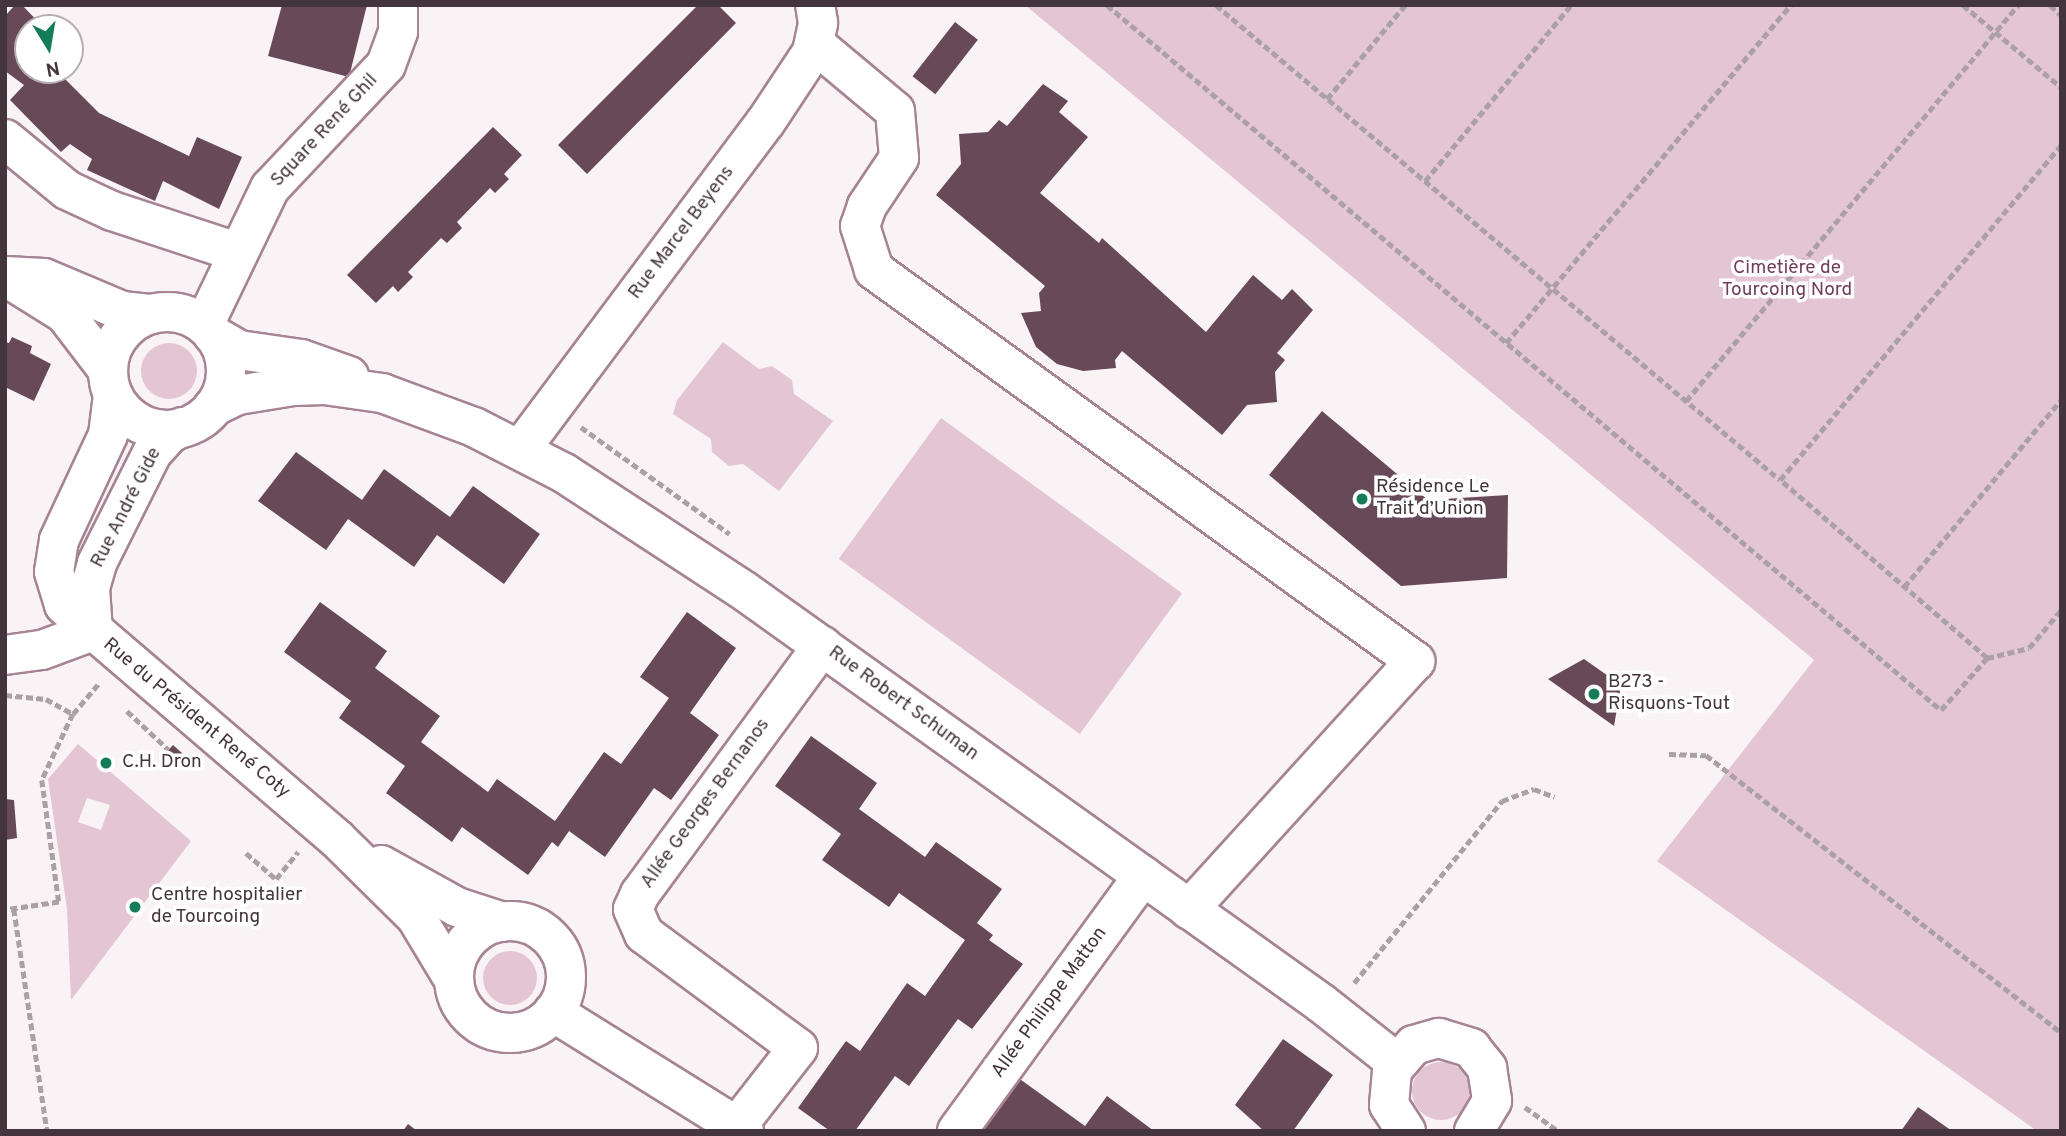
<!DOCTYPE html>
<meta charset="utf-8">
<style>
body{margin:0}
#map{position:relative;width:2066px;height:1136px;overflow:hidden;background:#faf3f6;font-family:Overpass,sans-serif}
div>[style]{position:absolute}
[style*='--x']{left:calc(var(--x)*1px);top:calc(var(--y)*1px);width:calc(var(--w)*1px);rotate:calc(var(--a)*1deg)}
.green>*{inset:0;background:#e3c5d3;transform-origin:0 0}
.round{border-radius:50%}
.building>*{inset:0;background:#674958;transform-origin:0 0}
.path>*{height:4.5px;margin-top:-2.25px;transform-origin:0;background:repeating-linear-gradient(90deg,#aba0a5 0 7px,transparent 0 10.5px)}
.roads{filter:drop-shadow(2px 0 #a68494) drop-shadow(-2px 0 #a68494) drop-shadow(0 2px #a68494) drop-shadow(0 -2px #a68494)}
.minor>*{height:38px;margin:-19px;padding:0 19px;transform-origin:19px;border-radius:19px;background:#fff}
.minor>.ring{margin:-19px;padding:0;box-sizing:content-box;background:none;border:38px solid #fff;border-radius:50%}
.dots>*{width:19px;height:19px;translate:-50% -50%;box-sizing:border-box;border:4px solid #fff;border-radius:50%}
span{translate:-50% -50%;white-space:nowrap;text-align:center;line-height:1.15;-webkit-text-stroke:7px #fff;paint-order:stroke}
.street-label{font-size:19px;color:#44353c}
.park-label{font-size:19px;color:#713d59}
.poi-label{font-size:19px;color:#44353c}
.left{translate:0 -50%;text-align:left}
.frame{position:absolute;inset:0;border:7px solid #44353c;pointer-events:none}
.north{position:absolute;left:14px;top:14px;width:70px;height:70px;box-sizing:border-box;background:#fff;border:2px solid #b4aeb1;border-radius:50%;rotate:169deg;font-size:19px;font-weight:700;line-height:28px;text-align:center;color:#44353c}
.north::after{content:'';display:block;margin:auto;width:24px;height:32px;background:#147c56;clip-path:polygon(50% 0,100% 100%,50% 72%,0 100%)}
</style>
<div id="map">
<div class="green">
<i style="clip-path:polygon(1025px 5px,2061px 5px,2061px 1131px,2037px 1131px,1657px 861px,1814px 660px)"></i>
<i style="clip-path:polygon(723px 342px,759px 369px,772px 366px,792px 380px,794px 394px,833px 421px,779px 491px,743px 464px,729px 466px,712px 452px,711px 439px,673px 414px,677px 400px)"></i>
<i class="round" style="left:141px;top:343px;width:56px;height:56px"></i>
<i style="left:941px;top:418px;width:298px;height:174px;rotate:36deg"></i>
<i style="clip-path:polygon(evenodd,78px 744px,191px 841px,71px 1000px,67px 909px,48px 779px,78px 744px,87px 798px,110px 805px,101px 830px,78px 822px,87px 798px)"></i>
<i class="round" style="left:483px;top:951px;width:54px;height:54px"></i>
<i class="round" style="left:1412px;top:1062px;width:58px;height:58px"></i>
</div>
<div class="building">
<i style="clip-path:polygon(15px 5px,22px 5px,44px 28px,28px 28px,28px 70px,56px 70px,99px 113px,189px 156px,197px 137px,242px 157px,219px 209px,163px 181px,155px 201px,87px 170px,92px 159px,70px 144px,61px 152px,10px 100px,24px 85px,5px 71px,5px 16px)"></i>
<i style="clip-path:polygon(282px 5px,367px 5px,349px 77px,268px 56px)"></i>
<i style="clip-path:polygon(698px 5px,718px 5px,736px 23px,587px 174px,558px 145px)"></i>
<i style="left:955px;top:22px;width:29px;height:69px;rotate:38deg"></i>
<i style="clip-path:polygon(1043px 84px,1068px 101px,1059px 112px,1088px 137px,1040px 193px,1099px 243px,1102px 238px,1206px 332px,1253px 275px,1282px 300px,1292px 289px,1313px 310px,1277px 353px,1285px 360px,1275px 372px,1277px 402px,1247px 405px,1222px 435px,1122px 351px,1115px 360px,1116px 368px,1083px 371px,1057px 364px,1036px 347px,1021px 313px,1041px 311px,1039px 293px,1045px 286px,936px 195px,961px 164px,959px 134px,988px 132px,999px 120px,1007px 126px)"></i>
<i style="clip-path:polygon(493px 127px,522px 155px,504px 174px,509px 179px,495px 193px,490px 188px,457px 222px,462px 228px,447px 243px,441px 238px,408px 272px,413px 277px,398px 292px,393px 286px,376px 303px,347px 275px)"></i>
<i style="clip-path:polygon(12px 337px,32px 346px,30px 353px,51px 364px,34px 401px,5px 387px,5px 342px,9px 343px)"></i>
<i style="clip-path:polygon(1322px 411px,1428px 500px,1508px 495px,1507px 578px,1401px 586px,1269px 475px)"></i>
<i style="clip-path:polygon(296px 452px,362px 500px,384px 469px,450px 517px,473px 486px,540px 534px,504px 584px,437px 535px,414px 567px,348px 519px,326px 550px,258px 501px)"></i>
<i style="clip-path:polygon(320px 602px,387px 651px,375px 668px,440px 716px,421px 742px,488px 792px,497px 779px,555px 821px,604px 752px,621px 764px,669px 698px,640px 677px,687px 612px,736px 648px,690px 713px,719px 735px,671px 800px,654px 788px,605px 857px,569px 831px,558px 847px,552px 842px,528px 875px,462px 827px,452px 842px,386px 793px,405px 766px,339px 718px,351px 701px,284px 652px)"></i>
<i style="clip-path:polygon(1584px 659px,1621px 685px,1614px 726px,1548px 679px)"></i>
<i style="clip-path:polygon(811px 736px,877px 783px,859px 809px,925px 857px,936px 842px,1002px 889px,977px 923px,993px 935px,989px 940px,1023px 964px,972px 1029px,958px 1019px,909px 1086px,895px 1076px,855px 1131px,830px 1131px,798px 1108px,846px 1041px,860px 1051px,907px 983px,925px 996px,965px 940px,899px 893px,889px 907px,822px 860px,841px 834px,775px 786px)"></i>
<i style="left:173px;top:745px;width:12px;height:13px;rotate:42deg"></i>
<i style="clip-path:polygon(5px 799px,14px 800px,17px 838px,5px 840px)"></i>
<i style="clip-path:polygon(1283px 1039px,1333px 1075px,1293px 1131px,1264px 1131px,1235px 1105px)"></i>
<i style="clip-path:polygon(1017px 1077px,1085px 1126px,1107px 1096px,1154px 1131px,988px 1131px,981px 1125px)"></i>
<i style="clip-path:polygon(1918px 1107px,1952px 1131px,1901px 1131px)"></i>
<i style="clip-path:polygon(408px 1124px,417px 1131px,403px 1131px)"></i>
</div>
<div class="path">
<i style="--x:1107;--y:5;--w:1092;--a:40.21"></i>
<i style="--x:1941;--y:710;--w:69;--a:-48.5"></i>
<i style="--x:1987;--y:658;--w:273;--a:-139.3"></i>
<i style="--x:1780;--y:480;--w:437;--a:-50"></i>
<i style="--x:1216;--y:5;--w:737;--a:40.1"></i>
<i style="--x:1963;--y:5;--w:128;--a:39.9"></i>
<i style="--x:2050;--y:5;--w:15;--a:42"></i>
<i style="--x:1327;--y:99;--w:122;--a:-50.3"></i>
<i style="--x:1425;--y:181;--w:229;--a:-50.3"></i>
<i style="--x:1506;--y:343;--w:442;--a:-49.9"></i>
<i style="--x:1686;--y:401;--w:517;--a:-50.02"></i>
<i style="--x:581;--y:427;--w:183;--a:35.7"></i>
<i style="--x:1904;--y:587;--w:244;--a:-50"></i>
<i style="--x:1987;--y:658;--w:43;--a:-13.4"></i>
<i style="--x:2029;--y:648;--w:50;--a:-49.9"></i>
<i style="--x:5;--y:695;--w:41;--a:5.6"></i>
<i style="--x:46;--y:699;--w:31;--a:29"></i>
<i style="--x:73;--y:714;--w:73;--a:115.2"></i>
<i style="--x:42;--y:780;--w:123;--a:82.1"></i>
<i style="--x:59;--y:902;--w:55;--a:171.6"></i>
<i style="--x:127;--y:711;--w:57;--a:42.9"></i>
<i style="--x:73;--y:714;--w:40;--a:-50"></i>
<i style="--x:1669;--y:754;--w:37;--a:2"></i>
<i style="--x:1706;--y:755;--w:450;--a:38"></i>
<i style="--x:246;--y:853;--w:40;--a:41"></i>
<i style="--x:276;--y:879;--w:35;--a:-51"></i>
<i style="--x:14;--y:909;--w:224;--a:81.5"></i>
<i style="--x:1354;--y:983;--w:235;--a:-50.9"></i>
<i style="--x:1502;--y:801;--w:34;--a:-21"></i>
<i style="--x:1534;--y:789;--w:22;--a:21"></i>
<i style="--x:1525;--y:1107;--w:41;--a:36"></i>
</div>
<div class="roads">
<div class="minor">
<i style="--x:815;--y:44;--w:104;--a:39.9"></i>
<i style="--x:895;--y:111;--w:47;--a:85.1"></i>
<i style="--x:899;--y:158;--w:58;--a:123.7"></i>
<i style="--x:867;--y:206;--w:21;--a:109"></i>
<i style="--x:860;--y:226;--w:46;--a:72.3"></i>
<i style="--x:874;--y:270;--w:668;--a:35.86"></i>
<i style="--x:1415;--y:661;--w:336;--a:132.3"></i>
<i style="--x:5;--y:139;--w:80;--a:39.4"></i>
<i style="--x:67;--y:190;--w:50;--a:25"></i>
<i style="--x:112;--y:211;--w:132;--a:18.2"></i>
<i style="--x:5;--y:276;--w:39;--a:3"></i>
<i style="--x:44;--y:278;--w:85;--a:22.9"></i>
<i style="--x:122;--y:311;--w:30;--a:6"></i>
<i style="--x:17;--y:284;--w:57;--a:32"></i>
<i style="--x:65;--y:314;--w:71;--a:52.5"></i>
<i class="ring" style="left:108px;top:312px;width:80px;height:80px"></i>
<i style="--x:204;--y:325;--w:152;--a:-64.3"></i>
<i style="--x:270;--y:188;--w:169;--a:-46.7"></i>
<i style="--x:386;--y:65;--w:35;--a:-70"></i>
<i style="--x:398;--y:32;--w:27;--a:-90"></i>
<i style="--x:213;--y:335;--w:30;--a:30"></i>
<i style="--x:239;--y:350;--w:63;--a:8.3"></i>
<i style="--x:301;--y:359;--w:51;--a:19.5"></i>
<i style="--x:113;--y:395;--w:40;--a:97.1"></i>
<i style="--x:108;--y:435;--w:116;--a:115"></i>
<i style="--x:59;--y:540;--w:32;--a:99"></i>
<i style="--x:54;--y:572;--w:34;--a:73"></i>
<i style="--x:64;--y:605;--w:360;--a:40.6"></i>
<i style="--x:337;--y:839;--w:111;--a:44.6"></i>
<i style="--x:416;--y:917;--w:74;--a:58.9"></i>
<i style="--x:213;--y:407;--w:28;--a:-26"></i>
<i style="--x:238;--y:395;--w:56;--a:-9.3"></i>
<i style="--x:293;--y:386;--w:31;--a:-2"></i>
<i style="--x:324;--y:385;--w:59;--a:7.9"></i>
<i style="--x:382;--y:393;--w:98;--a:20.3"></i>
<i style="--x:474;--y:427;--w:101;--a:27.1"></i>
<i style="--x:564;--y:473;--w:214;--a:33.2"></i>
<i style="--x:743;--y:590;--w:710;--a:35.55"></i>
<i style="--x:1321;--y:1003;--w:95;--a:38.2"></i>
<i style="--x:520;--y:450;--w:409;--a:-53.2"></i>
<i style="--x:765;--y:123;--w:85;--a:-56.5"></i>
<i style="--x:812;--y:52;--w:30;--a:-78"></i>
<i style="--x:818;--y:23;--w:18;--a:-99"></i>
<i style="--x:93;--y:631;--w:43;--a:-94"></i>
<i style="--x:90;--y:588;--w:26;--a:-74"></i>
<i style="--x:97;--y:563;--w:123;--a:-63.4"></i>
<i style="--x:152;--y:453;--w:25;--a:-48"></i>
<i style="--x:169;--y:434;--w:15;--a:-28"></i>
<i style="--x:5;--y:655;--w:37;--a:-8"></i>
<i style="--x:42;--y:650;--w:54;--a:-20.4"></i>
<i style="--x:381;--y:865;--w:87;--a:28.9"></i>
<i style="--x:457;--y:907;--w:48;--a:18.1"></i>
<i class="ring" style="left:454px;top:921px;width:74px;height:74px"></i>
<i style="--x:553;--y:1012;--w:225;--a:31.9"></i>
<i style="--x:737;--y:1126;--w:99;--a:-52"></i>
<i style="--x:798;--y:1048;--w:192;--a:-143.5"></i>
<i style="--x:644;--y:934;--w:27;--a:-114"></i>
<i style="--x:633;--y:909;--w:17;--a:-65"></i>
<i style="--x:640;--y:894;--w:308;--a:-53.7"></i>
<i style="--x:957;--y:1131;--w:316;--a:-53.9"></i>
<i style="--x:1406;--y:1131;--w:31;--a:-123"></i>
<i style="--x:1389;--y:1105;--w:35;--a:-85"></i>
<i style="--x:1392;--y:1070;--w:33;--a:-49"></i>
<i style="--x:1414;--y:1045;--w:26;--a:-16"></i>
<i style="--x:1439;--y:1038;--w:34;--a:17"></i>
<i style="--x:1471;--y:1048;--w:26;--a:51"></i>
<i style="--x:1487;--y:1068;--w:33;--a:81"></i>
<i style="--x:1492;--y:1101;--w:35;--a:121"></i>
</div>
</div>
<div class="dots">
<i style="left:1362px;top:499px;background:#147c56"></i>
<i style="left:1594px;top:694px;background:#147c56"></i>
<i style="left:106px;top:763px;background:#147c56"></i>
<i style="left:135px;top:907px;background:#147c56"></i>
</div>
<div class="street-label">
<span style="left:325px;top:131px;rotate:-47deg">Square René Ghil</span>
<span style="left:682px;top:233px;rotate:-53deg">Rue Marcel Beyens</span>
<span style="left:127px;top:508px;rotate:-63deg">Rue André Gide</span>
<span style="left:903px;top:704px;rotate:36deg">Rue Robert Schuman</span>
<span style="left:196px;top:719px;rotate:40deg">Rue du Président René Coty</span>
<span style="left:706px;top:804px;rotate:-54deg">Allée Georges Bernanos</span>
<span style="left:1050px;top:1003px;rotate:-54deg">Allée Philippe Matton</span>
</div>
<div class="park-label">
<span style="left:1787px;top:280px">Cimetière de<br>Tourcoing Nord</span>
</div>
<div class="poi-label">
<span class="left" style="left:1376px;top:499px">Résidence Le<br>Trait d’Union</span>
<span class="left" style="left:1608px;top:694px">B273 -<br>Risquons-Tout</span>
<span class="left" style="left:122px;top:763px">C.H. Dron</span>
<span class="left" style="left:151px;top:907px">Centre hospitalier<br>de Tourcoing</span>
</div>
<div class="frame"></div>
<div class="north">N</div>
</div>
